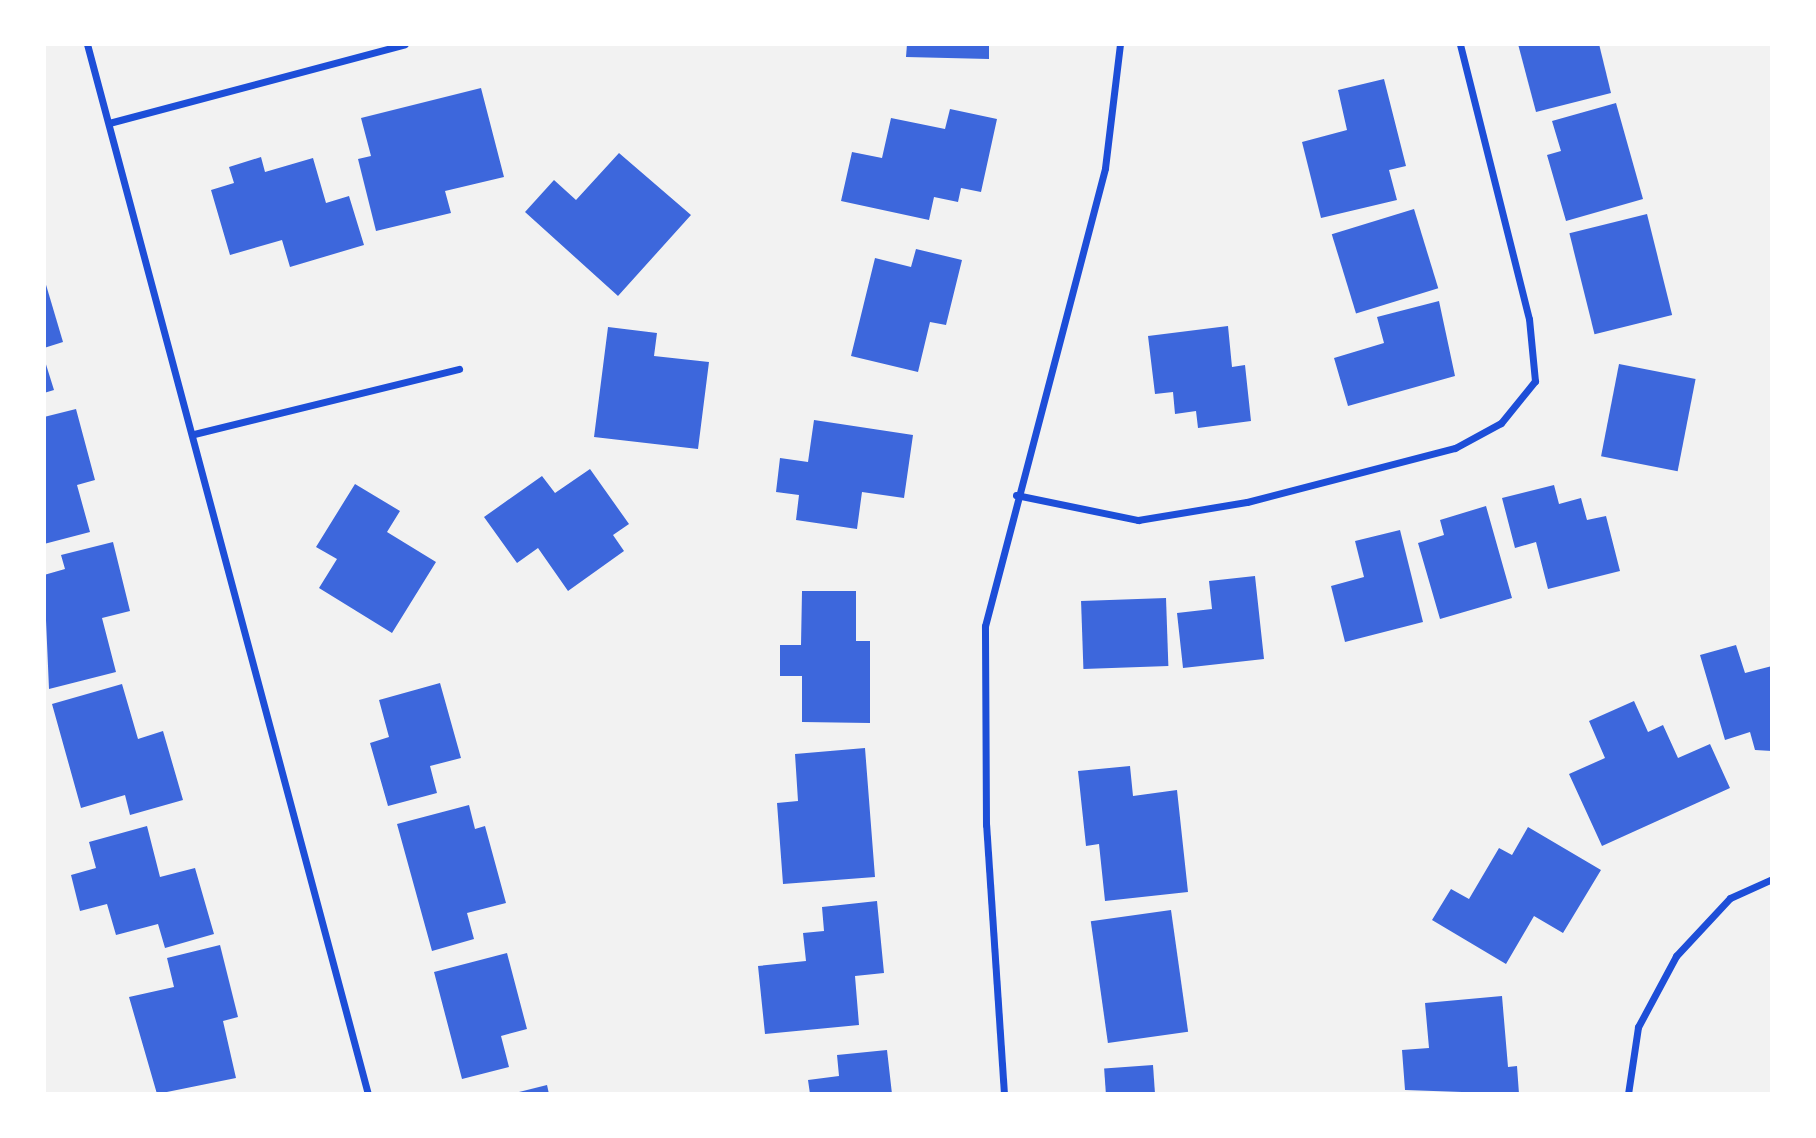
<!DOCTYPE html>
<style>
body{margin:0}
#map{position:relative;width:1816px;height:1138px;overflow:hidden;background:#f2f2f2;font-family:Raleway,sans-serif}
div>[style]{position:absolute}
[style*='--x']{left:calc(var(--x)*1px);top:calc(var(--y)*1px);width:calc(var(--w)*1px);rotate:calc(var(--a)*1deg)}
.building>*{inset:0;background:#3d67dc;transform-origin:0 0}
.minor>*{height:7px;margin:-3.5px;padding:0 3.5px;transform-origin:3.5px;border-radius:3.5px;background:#1d4ed8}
span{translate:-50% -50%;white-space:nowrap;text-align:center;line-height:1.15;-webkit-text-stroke:7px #fff;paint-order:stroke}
.frame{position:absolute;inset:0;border:46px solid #fff;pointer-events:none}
</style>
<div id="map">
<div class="building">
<i style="clip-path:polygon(907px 44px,989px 44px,989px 59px,906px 57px)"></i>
<i style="clip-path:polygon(1518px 44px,1599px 44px,1611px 93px,1536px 112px)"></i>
<i style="clip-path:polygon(1384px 79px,1406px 166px,1389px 170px,1397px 200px,1321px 218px,1302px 142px,1347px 130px,1338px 90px)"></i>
<i style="clip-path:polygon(481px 88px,504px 177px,445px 191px,451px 213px,376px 231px,358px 159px,371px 156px,361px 118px)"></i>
<i style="clip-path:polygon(1616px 103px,1643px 199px,1566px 221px,1547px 155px,1561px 151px,1552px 121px)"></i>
<i style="clip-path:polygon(950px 109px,997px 119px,981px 192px,961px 188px,958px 202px,934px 197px,929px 220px,841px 201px,852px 152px,882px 158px,891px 118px,945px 129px)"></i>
<i style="clip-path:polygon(619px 153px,691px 215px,618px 296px,525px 212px,554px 180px,576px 200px)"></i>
<i style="clip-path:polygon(261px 157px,265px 172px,313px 158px,326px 203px,349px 196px,364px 245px,290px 267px,282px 240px,230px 255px,211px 190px,234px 183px,229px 167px)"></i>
<i style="left:1414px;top:209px;width:83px;height:86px;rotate:73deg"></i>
<i style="left:1647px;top:214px;width:104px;height:80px;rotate:76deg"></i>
<i style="clip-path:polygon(916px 249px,962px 260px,946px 325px,930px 322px,918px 372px,851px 356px,875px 258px,911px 267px)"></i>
<i style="clip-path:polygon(44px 278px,63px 342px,44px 348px)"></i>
<i style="clip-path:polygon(1439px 301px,1455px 376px,1348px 406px,1334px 358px,1384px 343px,1377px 317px)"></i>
<i style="clip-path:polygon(1228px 326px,1232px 367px,1245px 365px,1251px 421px,1198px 428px,1196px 411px,1175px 414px,1173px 392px,1155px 394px,1148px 336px)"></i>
<i style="clip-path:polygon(608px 327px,657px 333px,654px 356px,709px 362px,698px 449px,594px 437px)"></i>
<i style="clip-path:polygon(44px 358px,54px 390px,44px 393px)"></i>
<i style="left:1619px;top:364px;width:78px;height:94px;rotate:11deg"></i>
<i style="clip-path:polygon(76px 409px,95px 480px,77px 485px,90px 532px,44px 544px,44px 417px)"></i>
<i style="clip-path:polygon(814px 420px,913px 435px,904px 498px,862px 492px,857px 529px,796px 520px,799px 495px,776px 492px,780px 458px,808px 462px)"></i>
<i style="clip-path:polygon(590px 469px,629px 524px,613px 535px,624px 551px,568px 591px,538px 548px,517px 563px,484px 517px,542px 476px,555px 493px)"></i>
<i style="clip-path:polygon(355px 484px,400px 511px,387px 532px,436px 562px,392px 633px,319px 588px,337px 559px,316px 547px)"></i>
<i style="clip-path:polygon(1554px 485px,1559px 504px,1581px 498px,1587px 520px,1606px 516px,1620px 571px,1548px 589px,1536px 542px,1515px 548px,1502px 498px)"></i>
<i style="clip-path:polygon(1486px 506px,1512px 598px,1440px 619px,1418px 543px,1444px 535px,1440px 520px)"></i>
<i style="clip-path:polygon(1400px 530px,1423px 622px,1345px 642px,1331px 586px,1364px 577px,1355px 541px)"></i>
<i style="clip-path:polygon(113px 542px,130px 611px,102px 618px,116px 672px,49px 689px,44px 575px,65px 569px,61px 555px)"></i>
<i style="clip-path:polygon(1255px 576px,1264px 659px,1183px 668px,1177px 613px,1212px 609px,1209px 581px)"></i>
<i style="clip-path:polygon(802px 591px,856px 591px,856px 641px,870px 641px,870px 723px,802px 722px,802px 676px,780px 676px,780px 645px,801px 645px)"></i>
<i style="left:1166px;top:598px;width:68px;height:85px;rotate:88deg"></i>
<i style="clip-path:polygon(1736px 645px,1745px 673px,1772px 666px,1772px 751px,1755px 750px,1750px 732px,1725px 740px,1700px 655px)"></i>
<i style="clip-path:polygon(440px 683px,461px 758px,430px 766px,437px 793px,388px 806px,370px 743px,389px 737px,379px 700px)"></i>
<i style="clip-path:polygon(122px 684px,138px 739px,163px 731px,183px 800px,130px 815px,125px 795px,81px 808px,52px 704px)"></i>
<i style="clip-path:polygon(1634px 701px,1648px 732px,1663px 725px,1678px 758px,1710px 744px,1730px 788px,1602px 846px,1569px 774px,1605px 758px,1589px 721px)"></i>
<i style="clip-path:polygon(865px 748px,875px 877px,783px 884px,777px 803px,798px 801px,795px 754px)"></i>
<i style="clip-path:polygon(1130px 766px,1133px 796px,1177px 790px,1188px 892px,1105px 901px,1099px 844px,1086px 846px,1078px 771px)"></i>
<i style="clip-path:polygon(469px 805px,475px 829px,485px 826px,506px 903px,467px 913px,474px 939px,432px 951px,397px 824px)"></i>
<i style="clip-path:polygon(147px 826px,160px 877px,195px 868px,214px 934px,165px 948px,158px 924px,116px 935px,107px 904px,80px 911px,71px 875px,96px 868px,89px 842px)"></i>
<i style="clip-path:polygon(1528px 827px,1601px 870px,1563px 933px,1534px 916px,1506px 964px,1432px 920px,1451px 889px,1469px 899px,1499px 848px,1512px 855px)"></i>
<i style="clip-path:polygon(877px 901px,884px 973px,855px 976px,859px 1025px,765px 1034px,758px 966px,806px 961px,803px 933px,824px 931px,822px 907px)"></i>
<i style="left:1171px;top:910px;width:123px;height:81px;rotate:82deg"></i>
<i style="clip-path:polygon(220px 945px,238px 1017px,223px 1021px,236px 1078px,157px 1094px,129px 997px,174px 987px,167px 958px)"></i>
<i style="clip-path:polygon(507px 953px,527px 1029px,501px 1036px,509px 1067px,462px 1079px,434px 972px)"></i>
<i style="clip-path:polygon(1502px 996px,1508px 1067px,1517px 1066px,1519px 1094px,1405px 1090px,1402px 1050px,1429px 1048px,1425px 1003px)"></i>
<i style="clip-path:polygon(887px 1050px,892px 1094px,810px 1094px,808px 1080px,839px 1076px,837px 1055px)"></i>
<i style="left:1153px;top:1065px;width:29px;height:49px;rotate:86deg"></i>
<i style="clip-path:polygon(547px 1085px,549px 1094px,516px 1094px,515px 1093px)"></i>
</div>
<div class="minor">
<i style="--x:87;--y:44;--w:1087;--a:75.02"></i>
<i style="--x:109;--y:123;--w:306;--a:-14.9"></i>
<i style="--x:194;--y:434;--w:273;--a:-13.8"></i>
<i style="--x:1016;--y:495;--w:125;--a:11.6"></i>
<i style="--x:1138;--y:520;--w:110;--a:-9.4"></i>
<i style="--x:1247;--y:502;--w:215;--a:-14.6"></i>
<i style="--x:1455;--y:448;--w:52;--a:-28.5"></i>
<i style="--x:1501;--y:423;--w:54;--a:-51"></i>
<i style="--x:1535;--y:381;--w:62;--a:-95.5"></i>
<i style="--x:1529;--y:319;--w:284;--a:-104.1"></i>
<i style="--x:1004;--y:1094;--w:270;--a:-93.8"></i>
<i style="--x:986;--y:825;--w:199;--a:-90.3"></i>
<i style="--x:985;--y:626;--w:473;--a:-75.3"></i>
<i style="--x:1105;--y:168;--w:125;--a:-83.1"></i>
<i style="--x:1628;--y:1094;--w:68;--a:-81.5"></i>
<i style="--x:1638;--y:1027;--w:81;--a:-61.8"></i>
<i style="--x:1676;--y:956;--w:79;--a:-47"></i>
<i style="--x:1730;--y:898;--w:46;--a:-24.3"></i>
</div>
<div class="frame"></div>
</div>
